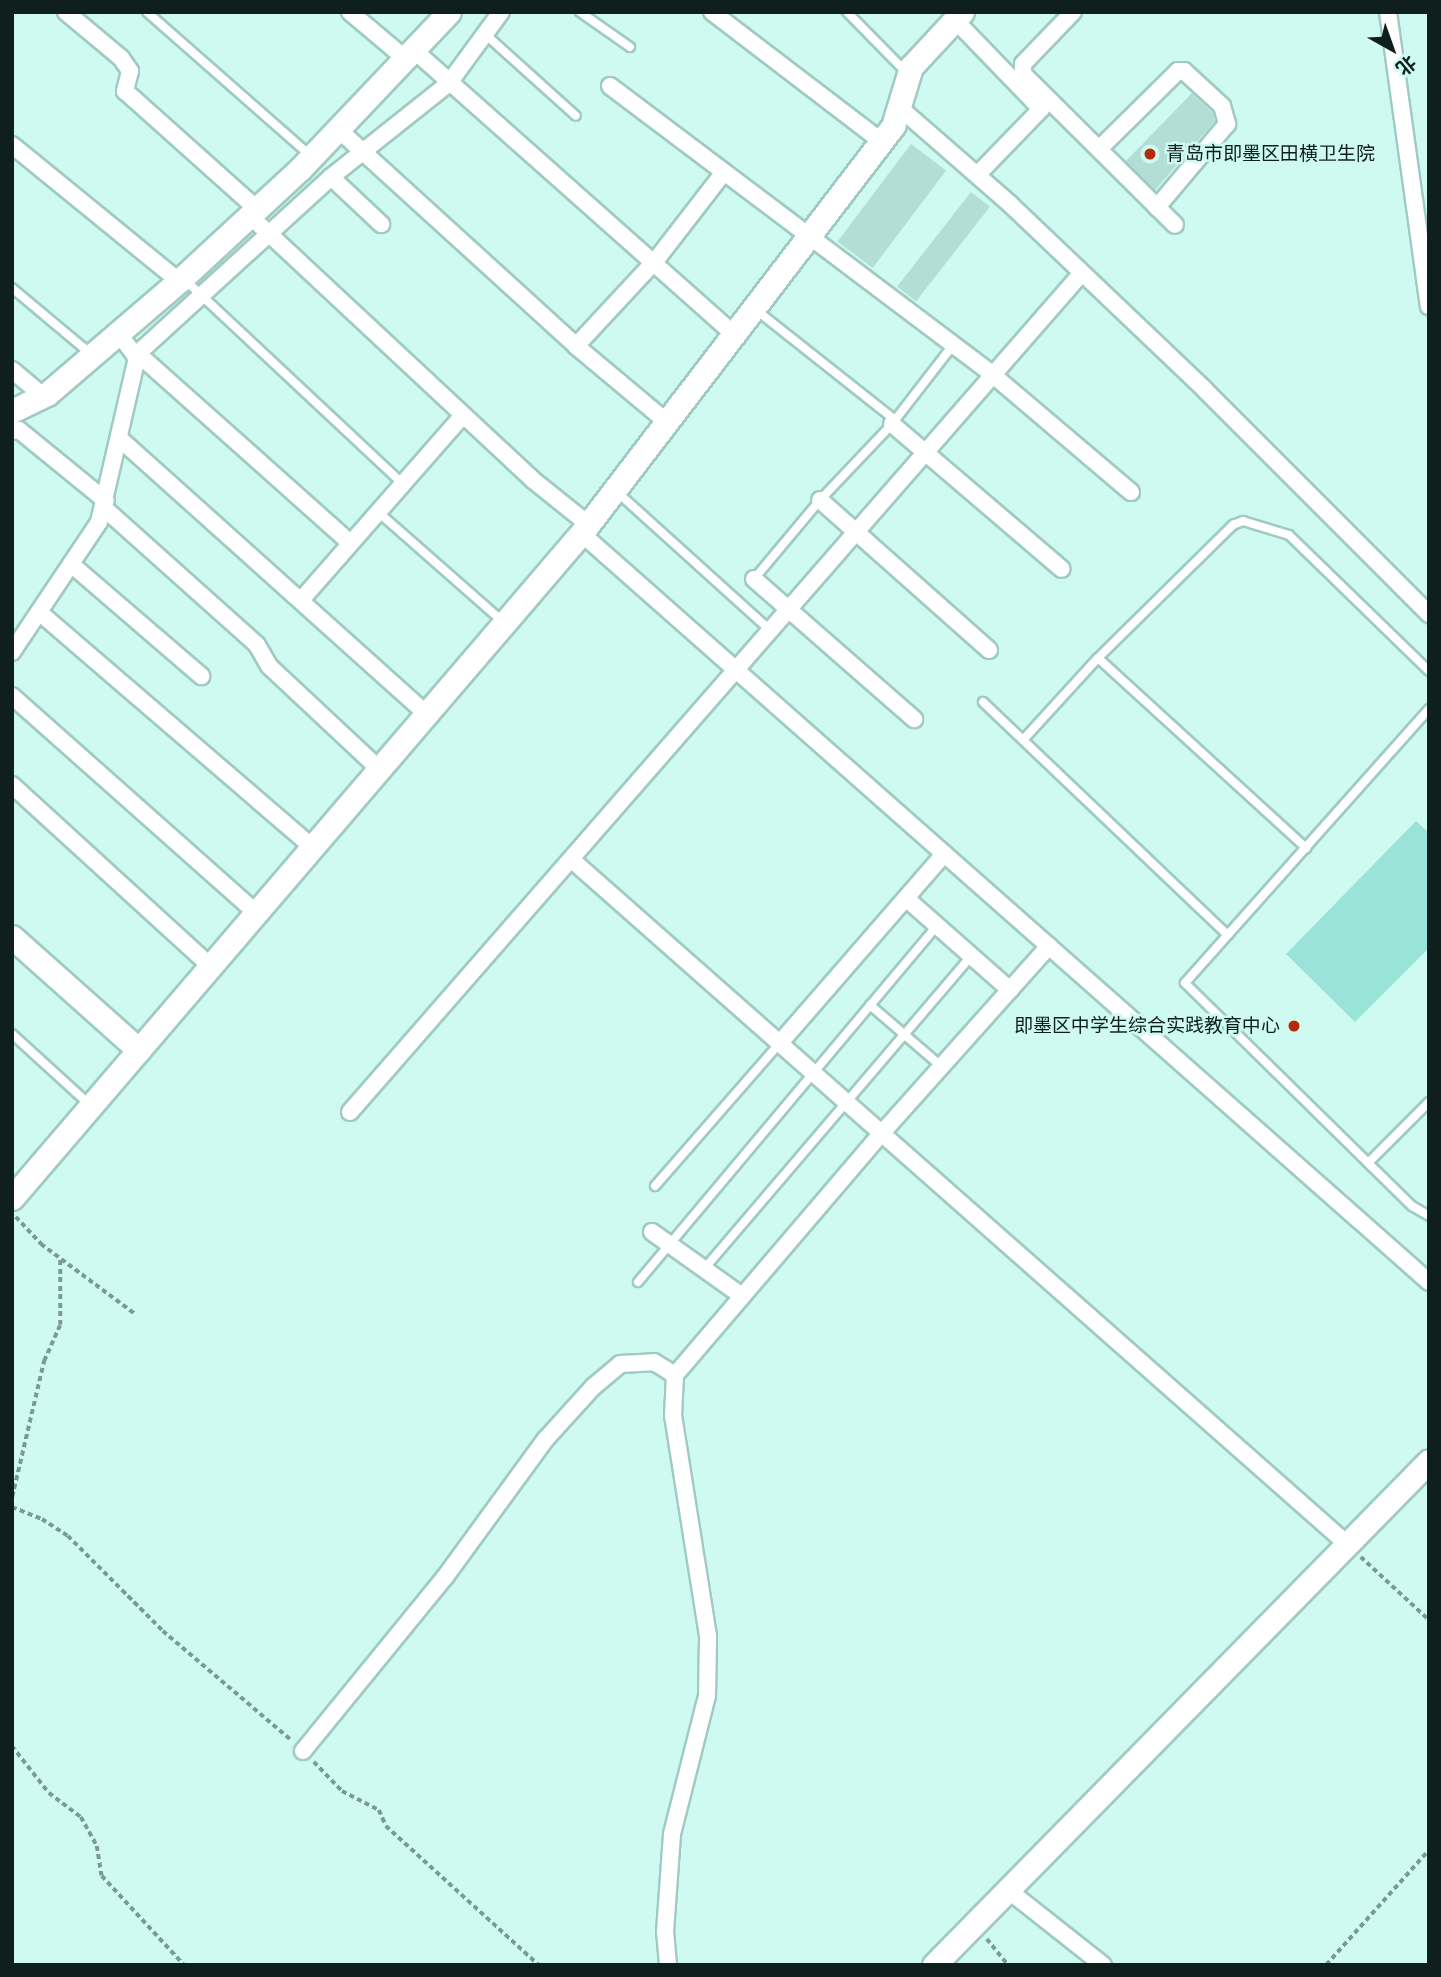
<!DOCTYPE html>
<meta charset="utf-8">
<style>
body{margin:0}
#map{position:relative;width:1441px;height:1977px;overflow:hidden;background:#cefaf2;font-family:Rubik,"Noto Sans SC",sans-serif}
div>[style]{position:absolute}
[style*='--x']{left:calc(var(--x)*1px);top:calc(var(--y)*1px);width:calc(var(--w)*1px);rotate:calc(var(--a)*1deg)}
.green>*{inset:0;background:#9ae3d8}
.building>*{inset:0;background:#b3ded6;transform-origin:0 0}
.path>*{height:3.5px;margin-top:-1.75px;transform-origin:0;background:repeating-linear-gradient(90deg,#7a9a95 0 5px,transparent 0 8.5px)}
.roads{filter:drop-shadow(2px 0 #a0cac3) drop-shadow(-2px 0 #a0cac3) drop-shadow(0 2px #a0cac3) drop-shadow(0 -2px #a0cac3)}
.lane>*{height:8px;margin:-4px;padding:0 4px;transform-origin:4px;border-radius:4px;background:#fff}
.street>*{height:16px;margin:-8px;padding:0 8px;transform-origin:8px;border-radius:8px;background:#fff}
.secondary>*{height:23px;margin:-11.5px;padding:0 11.5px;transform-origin:11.5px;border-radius:11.5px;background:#fff}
.dots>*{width:19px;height:19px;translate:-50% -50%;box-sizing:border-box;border:4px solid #cefaf2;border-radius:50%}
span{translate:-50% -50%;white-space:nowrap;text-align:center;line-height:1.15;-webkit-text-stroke:5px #cefaf2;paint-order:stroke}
.poi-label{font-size:19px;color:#0f1f1d}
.left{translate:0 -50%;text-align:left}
.right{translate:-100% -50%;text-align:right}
.frame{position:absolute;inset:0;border:14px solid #0f1f1d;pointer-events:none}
.north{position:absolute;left:1357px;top:14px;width:70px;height:70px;-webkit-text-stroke:5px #cefaf2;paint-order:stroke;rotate:140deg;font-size:19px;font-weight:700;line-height:28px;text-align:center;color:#0f1f1d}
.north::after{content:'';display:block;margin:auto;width:24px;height:32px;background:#0f1f1d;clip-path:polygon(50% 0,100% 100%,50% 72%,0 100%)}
</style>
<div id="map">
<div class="green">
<i style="clip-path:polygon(1416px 821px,1429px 833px,1429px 948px,1355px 1022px,1286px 954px)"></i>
</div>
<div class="building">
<i style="clip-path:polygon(1192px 93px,1213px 113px,1215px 121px,1155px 190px,1126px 161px)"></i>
<i style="left:911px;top:144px;width:44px;height:122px;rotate:37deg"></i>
<i style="left:971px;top:192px;width:24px;height:120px;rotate:38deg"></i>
</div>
<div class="path">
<i style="--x:16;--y:1217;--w:37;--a:47"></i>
<i style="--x:41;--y:1244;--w:116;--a:36.6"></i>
<i style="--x:12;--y:1497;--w:140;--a:-76.8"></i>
<i style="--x:44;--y:1361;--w:39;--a:-66"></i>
<i style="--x:60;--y:1325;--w:67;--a:-90"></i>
<i style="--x:12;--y:1507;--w:32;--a:22"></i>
<i style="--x:42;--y:1519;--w:31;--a:33"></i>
<i style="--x:68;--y:1536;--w:134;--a:45"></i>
<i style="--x:163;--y:1631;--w:168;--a:40.4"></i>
<i style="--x:1361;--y:1557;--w:93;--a:42.8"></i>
<i style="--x:12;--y:1746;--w:60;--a:51.8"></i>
<i style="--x:49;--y:1793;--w:40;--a:37"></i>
<i style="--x:81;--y:1817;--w:33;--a:61"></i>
<i style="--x:97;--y:1846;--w:30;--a:81"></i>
<i style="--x:102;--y:1876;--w:121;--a:47.3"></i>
<i style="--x:314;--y:1762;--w:40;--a:46"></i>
<i style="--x:342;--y:1791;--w:42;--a:27.2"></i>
<i style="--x:379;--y:1810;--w:17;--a:66"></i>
<i style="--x:386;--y:1826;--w:207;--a:42.3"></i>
<i style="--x:987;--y:1939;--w:33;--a:51"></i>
<i style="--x:1326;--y:1965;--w:154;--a:-48.2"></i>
</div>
<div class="roads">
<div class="lane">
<i style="--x:147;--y:12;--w:217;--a:41.3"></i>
<i style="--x:580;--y:12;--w:61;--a:35"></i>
<i style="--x:847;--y:12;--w:84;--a:45.5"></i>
<i style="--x:485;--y:34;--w:122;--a:42"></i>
<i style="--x:185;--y:280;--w:294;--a:43.1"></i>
<i style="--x:12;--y:288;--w:103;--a:39.9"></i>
<i style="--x:755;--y:309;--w:179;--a:38.4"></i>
<i style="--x:616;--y:491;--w:207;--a:42.1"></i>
<i style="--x:378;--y:512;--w:165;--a:41.3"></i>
<i style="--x:754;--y:579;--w:103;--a:-50.1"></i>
<i style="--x:820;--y:500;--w:105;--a:-46.5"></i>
<i style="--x:892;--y:424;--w:100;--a:-52.3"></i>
<i style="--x:1098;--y:658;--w:282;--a:42.4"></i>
<i style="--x:983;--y:702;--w:338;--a:43.6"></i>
<i style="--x:1429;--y:709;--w:367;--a:131.7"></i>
<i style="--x:1185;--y:983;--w:318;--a:44.5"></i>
<i style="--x:1412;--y:1206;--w:20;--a:30"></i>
<i style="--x:1023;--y:740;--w:111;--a:-47.6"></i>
<i style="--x:1098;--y:658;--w:190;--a:-44.6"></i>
<i style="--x:1233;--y:525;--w:11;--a:-22"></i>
<i style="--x:1243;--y:521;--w:48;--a:16.9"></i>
<i style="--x:1289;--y:535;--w:195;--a:44.2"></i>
<i style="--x:870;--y:1005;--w:94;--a:40.7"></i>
<i style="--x:12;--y:1034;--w:104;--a:42.3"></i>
<i style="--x:1368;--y:1163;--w:86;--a:-45"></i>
<i style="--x:655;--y:1186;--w:189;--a:-48.9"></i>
<i style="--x:704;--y:1269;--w:413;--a:-49.5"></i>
<i style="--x:638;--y:1282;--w:466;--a:-50"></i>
</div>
<div class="street">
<i style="--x:66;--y:12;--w:72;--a:39.9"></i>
<i style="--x:121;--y:58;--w:16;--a:55"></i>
<i style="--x:130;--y:71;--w:21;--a:104"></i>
<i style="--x:125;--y:91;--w:177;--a:41.8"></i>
<i style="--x:350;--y:12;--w:76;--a:40.2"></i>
<i style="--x:712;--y:12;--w:214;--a:37.4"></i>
<i style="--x:1073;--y:12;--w:72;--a:133.9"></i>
<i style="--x:1023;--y:64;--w:10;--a:90"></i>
<i style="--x:1023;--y:74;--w:214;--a:44.8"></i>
<i style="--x:1388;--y:12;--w:297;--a:82.1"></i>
<i style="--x:955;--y:20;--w:124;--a:46"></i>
<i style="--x:1041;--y:109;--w:92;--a:134.1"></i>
<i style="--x:416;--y:52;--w:425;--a:41.6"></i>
<i style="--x:610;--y:86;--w:480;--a:37"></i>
<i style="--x:993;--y:375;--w:181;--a:40.3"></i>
<i style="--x:900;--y:108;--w:147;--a:41.1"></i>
<i style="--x:1011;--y:205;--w:268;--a:43.6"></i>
<i style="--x:1205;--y:390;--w:317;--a:45"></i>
<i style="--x:339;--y:130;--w:321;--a:42.3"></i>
<i style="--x:576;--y:346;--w:119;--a:39.9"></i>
<i style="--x:12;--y:145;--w:215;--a:39.2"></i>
<i style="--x:1099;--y:149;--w:111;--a:-44.6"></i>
<i style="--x:1178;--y:71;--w:6;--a:0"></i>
<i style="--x:1184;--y:71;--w:52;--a:42.6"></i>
<i style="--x:1222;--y:106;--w:19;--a:74"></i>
<i style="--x:1227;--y:124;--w:109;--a:130.1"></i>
<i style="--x:331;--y:177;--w:69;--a:43.2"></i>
<i style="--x:250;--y:216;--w:387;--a:43"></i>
<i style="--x:533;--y:480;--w:70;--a:38.7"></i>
<i style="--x:119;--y:334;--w:30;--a:53"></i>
<i style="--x:137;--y:358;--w:9;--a:18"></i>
<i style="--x:146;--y:361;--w:272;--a:41.7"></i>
<i style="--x:576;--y:346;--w:117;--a:-47.1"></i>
<i style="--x:656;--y:260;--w:111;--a:-52.3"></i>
<i style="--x:135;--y:356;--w:265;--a:-42.4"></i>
<i style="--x:331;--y:177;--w:151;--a:-38.5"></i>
<i style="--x:449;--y:83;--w:88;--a:-53.8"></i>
<i style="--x:12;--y:370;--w:40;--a:40"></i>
<i style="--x:892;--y:424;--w:223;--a:40.5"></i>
<i style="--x:12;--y:431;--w:7;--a:-8"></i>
<i style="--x:19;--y:430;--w:112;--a:39.2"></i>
<i style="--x:120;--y:439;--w:412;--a:41.9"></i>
<i style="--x:820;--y:500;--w:226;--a:41.6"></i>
<i style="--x:104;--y:508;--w:205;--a:41.8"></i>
<i style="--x:257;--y:645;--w:24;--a:60"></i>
<i style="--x:269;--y:666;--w:151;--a:43.1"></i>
<i style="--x:581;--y:533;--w:1131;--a:41.45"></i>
<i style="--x:71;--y:564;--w:172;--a:40.7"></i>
<i style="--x:754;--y:579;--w:213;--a:41.2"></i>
<i style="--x:302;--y:599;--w:244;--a:-48.8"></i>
<i style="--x:39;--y:612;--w:360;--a:40.7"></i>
<i style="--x:12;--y:652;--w:156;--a:-56.2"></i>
<i style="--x:99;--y:522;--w:168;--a:-77"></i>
<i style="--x:12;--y:696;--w:327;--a:41.6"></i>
<i style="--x:12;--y:785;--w:268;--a:42.4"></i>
<i style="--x:572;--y:860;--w:1034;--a:41.43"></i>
<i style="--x:908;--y:900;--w:136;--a:41.4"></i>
<i style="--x:779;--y:1044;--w:252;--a:-49"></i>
<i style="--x:350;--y:1112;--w:1113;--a:-48.9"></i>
<i style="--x:652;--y:1232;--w:110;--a:35.4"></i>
<i style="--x:303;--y:1751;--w:225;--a:-50.8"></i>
<i style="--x:445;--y:1577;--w:170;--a:-53.9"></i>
<i style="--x:545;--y:1440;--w:72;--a:-47.8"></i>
<i style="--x:593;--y:1387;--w:35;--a:-40"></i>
<i style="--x:620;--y:1364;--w:34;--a:-3"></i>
<i style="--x:654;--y:1362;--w:25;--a:32"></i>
<i style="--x:1008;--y:1890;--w:121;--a:38.3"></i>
<i style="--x:668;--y:1965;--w:33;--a:-95"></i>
<i style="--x:665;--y:1932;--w:98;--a:-85.9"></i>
<i style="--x:672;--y:1834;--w:142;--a:-75.8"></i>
<i style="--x:707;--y:1696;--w:60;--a:-89"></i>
<i style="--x:708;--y:1636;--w:223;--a:-99"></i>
<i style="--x:673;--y:1416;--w:41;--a:-87.2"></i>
<i style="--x:675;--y:1375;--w:317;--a:-49.5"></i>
<i style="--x:881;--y:1134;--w:252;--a:-48.2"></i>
</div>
<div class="secondary">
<i style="--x:12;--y:411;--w:39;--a:-26"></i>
<i style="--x:47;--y:394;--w:174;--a:-40.6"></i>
<i style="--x:179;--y:281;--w:165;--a:-42.8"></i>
<i style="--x:300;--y:169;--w:216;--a:-46.5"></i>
<i style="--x:12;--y:937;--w:170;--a:41.7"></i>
<i style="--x:12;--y:1198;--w:879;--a:-49.43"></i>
<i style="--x:584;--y:530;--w:509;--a:-52.59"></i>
<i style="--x:893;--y:126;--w:62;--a:-73"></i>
<i style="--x:911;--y:67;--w:75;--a:-47.2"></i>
<i style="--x:934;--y:1965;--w:706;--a:-45.52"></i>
</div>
</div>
<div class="dots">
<i style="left:1150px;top:154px;background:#b62b07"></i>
<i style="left:1294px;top:1026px;background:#b62b07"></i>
</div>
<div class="poi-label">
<span class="left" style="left:1166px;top:154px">青岛市即墨区田横卫生院</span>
<span class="right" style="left:1280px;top:1026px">即墨区中学生综合实践教育中心</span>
</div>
<div class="frame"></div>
<div class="north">北</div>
</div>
